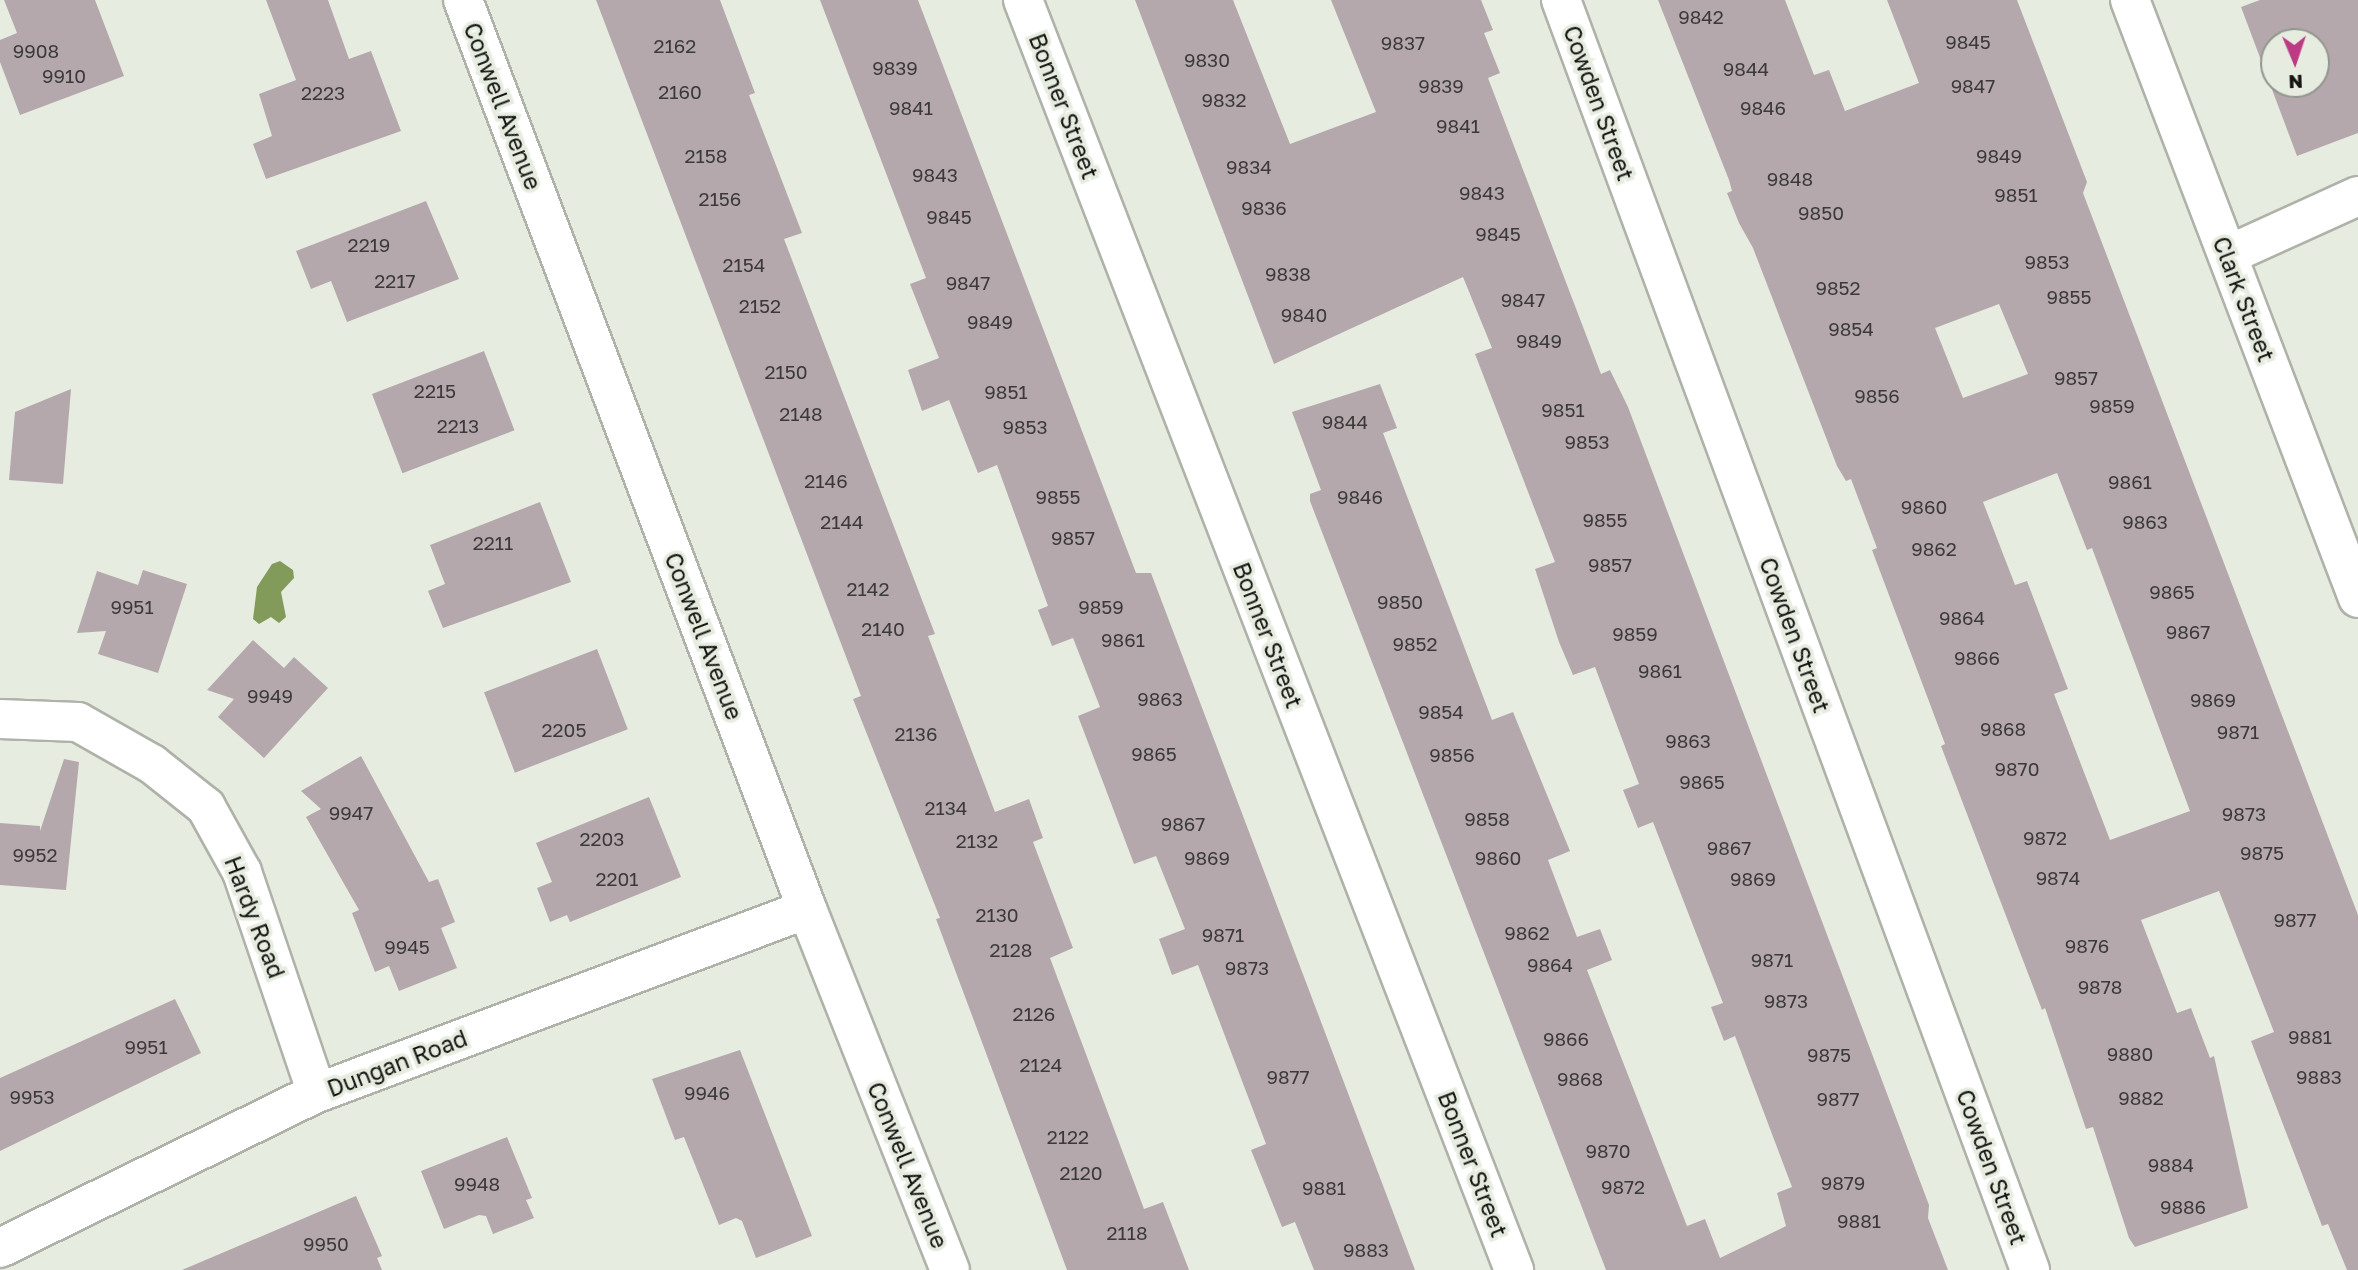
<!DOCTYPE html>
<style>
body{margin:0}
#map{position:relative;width:2358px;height:1270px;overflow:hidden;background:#e7ece1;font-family:"Golos Text",sans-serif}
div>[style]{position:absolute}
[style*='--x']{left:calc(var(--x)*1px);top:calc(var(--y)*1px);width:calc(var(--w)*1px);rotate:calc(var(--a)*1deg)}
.water>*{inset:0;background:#829a5a}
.building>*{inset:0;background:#b4a8ad;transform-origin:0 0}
.roads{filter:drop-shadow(2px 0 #aeb2a8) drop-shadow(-2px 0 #aeb2a8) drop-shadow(0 2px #aeb2a8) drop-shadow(0 -2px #aeb2a8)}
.street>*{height:38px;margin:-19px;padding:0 19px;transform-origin:19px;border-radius:19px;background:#fff}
span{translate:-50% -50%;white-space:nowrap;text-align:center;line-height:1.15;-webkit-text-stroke:7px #e7ece1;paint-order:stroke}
.number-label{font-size:19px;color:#3b3a38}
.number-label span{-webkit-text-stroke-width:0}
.street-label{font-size:23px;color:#131511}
.north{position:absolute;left:2260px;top:28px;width:70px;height:70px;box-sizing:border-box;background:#e7ece1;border:2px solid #92968e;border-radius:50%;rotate:178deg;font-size:19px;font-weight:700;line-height:28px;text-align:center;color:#131511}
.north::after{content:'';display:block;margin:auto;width:24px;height:32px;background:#bc3b84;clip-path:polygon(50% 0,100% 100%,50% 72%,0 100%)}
</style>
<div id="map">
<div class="water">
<i style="clip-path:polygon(280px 561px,293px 570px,294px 578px,281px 592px,286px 617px,279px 623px,271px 617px,259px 624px,253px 619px,257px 587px,272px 564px)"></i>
</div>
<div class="building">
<i style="clip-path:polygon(4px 0,95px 0,124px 76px,20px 115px,0 62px,0 40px,17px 33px)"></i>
<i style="clip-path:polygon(266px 0,328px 0,349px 59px,371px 51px,401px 131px,266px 179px,253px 144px,272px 136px,259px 94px,296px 80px)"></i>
<i style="clip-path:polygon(596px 0,720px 0,755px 93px,749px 95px,802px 233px,784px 239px,935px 634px,928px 636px,995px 812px,1029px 799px,1043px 838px,1033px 842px,1073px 948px,1050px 958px,1144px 1209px,1163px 1202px,1189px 1270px,1067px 1270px,936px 919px,940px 918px,853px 699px,861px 696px)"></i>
<i style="clip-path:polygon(820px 0,918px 0,1136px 573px,1151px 573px,1415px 1270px,1314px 1270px,1295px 1222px,1282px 1227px,1251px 1150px,1266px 1144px,1198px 965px,1172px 975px,1159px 939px,1185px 929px,1156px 856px,1134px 864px,1078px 716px,1100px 707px,1073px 638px,1052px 646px,1038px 610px,1048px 606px,997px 465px,978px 473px,949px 400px,922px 411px,908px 370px,939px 358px,910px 284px,926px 278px)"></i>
<i style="clip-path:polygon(1135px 0,1233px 0,1290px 144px,1376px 112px,1331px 0,1481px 0,1493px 30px,1484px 33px,1500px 73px,1488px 78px,1601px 374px,1610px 370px,1628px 407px,1929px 1205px,1928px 1218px,1948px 1270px,1606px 1270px,1310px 501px,1310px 494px,1321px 490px,1292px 412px,1380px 384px,1397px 428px,1383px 433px,1492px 720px,1513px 712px,1570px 851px,1548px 860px,1577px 937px,1600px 929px,1612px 960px,1587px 970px,1687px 1226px,1705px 1219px,1720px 1258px,1786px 1226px,1777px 1193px,1792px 1187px,1735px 1036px,1724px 1041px,1711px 1007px,1723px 1003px,1653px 822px,1638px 828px,1623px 790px,1639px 784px,1595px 667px,1573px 675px,1559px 642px,1535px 569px,1555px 562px,1475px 354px,1492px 348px,1463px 277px,1274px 364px)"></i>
<i style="clip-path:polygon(evenodd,1658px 0,1785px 0,1814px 75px,1829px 70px,1845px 111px,1919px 83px,1887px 0,2017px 0,2087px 182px,2083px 193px,2358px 915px,2358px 1270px,2347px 1270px,2328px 1224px,2322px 1226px,2251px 1041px,2274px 1032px,2219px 891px,2141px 920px,2177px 1013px,2191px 1008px,2210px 1058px,2214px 1056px,2248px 1208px,2135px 1247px,2129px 1238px,2093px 1127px,2086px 1129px,2045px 1008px,2042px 1010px,1941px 746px,1945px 744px,1872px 550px,1877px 548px,1851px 479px,1846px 481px,1837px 466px,1753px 248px,1739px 223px,1727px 193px,1732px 191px,1729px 180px,1658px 0,1999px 304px,2028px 374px,1963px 398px,1935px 328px,1999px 304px,1658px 0,2057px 473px,2087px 550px,2092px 548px,2190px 811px,2110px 840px,2054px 694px,2068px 689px,2027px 581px,2015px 585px,1983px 502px,2057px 473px)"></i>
<i style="clip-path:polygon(evenodd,2260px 0,2358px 0,2358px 133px,2297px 156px,2241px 7px,2260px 0,2274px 42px,2316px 42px,2316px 84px,2274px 84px,2274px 42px)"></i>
<i style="clip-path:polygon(426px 201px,459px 279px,347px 322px,331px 281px,311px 289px,296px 251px)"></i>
<i style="left:484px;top:351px;width:85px;height:120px;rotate:69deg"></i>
<i style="clip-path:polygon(71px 389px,63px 484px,9px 480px,15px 412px)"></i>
<i style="clip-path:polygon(540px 502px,571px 582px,443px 628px,428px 591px,445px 584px,430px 545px)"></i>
<i style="clip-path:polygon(143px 570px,187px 584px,158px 673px,98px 654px,106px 631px,77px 633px,97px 571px,138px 585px)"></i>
<i style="clip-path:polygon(253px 640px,284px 668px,294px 657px,328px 688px,264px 758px,218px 717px,234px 699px,207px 690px)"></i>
<i style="left:597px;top:649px;width:86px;height:121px;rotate:69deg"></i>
<i style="clip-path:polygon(361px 756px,429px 882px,438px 879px,455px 922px,441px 928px,457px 968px,399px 991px,389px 966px,375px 972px,352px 913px,359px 910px,306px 817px,321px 809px,301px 791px)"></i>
<i style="clip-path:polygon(64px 759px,79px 762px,66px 890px,0 885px,0 823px,40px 826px,40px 831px)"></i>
<i style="clip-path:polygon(649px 797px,681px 877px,570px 922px,567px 915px,550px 922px,537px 888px,552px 882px,536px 843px)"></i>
<i style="clip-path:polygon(175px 999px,201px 1053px,0 1151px,0 1078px)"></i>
<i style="clip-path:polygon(740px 1050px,812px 1236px,756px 1258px,742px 1221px,736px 1218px,719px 1225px,684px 1137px,675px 1140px,652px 1079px)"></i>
<i style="clip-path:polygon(507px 1137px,532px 1198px,526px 1200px,534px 1218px,493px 1234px,486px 1216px,479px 1215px,444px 1229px,421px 1171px)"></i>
<i style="clip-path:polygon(356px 1196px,382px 1256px,377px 1258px,382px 1270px,182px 1270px)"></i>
</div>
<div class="roads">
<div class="street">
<i style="--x:463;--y:0;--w:972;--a:69.27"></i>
<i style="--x:807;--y:909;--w:388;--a:68.4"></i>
<i style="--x:1023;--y:0;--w:1362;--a:68.86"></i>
<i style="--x:1561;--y:0;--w:1354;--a:69.73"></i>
<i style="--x:2130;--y:0;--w:640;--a:69.13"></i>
<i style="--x:2228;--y:255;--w:143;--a:-24.4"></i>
<i style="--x:0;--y:719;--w:78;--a:2.2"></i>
<i style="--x:78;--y:722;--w:85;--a:29.6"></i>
<i style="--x:152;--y:764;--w:69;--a:38.5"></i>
<i style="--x:206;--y:807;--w:74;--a:61"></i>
<i style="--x:242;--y:872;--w:233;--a:71.3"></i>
<i style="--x:0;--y:1248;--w:353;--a:-26.1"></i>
<i style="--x:317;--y:1093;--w:523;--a:-20.58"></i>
</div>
</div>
<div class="number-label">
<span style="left:1701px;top:17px">9842</span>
<span style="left:1968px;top:42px">9845</span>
<span style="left:1403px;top:43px">9837</span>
<span style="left:675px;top:46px">2162</span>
<span style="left:36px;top:51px">9908</span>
<span style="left:1207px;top:60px">9830</span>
<span style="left:895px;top:68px">9839</span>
<span style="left:1746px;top:69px">9844</span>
<span style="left:64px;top:76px">9910</span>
<span style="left:1441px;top:86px">9839</span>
<span style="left:1973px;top:86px">9847</span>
<span style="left:680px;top:92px">2160</span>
<span style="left:323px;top:93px">2223</span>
<span style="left:1224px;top:100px">9832</span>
<span style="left:911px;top:108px">9841</span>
<span style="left:1763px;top:108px">9846</span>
<span style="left:1458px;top:126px">9841</span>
<span style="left:706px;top:156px">2158</span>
<span style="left:1999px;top:156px">9849</span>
<span style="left:1249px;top:167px">9834</span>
<span style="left:935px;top:175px">9843</span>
<span style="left:1790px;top:179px">9848</span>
<span style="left:1482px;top:193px">9843</span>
<span style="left:2016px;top:195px">9851</span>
<span style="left:720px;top:199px">2156</span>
<span style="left:1264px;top:208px">9836</span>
<span style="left:1821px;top:213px">9850</span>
<span style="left:949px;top:217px">9845</span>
<span style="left:1498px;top:234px">9845</span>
<span style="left:369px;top:245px">2219</span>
<span style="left:2047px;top:262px">9853</span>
<span style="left:744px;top:265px">2154</span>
<span style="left:1288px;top:274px">9838</span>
<span style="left:395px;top:281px">2217</span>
<span style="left:968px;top:283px">9847</span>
<span style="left:1838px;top:288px">9852</span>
<span style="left:2069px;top:297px">9855</span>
<span style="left:1523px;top:300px">9847</span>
<span style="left:760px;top:306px">2152</span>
<span style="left:1304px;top:315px">9840</span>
<span style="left:990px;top:322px">9849</span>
<span style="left:1851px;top:329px">9854</span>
<span style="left:1539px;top:341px">9849</span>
<span style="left:786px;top:372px">2150</span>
<span style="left:2076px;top:378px">9857</span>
<span style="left:435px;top:391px">2215</span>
<span style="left:1006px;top:392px">9851</span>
<span style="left:1877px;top:396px">9856</span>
<span style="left:2112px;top:406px">9859</span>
<span style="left:1563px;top:410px">9851</span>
<span style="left:801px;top:414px">2148</span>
<span style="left:1345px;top:422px">9844</span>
<span style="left:458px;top:426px">2213</span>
<span style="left:1025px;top:427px">9853</span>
<span style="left:1587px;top:442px">9853</span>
<span style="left:826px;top:481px">2146</span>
<span style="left:2130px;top:482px">9861</span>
<span style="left:1058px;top:497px">9855</span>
<span style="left:1360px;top:497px">9846</span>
<span style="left:1924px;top:507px">9860</span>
<span style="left:1605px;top:520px">9855</span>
<span style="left:842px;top:522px">2144</span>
<span style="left:2145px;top:522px">9863</span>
<span style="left:1073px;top:538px">9857</span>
<span style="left:493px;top:543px">2211</span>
<span style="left:1934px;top:549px">9862</span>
<span style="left:1610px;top:565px">9857</span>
<span style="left:868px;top:589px">2142</span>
<span style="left:2172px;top:592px">9865</span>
<span style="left:1400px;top:602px">9850</span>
<span style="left:132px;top:607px">9951</span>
<span style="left:1101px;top:607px">9859</span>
<span style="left:1962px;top:618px">9864</span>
<span style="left:883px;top:629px">2140</span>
<span style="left:2188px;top:632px">9867</span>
<span style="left:1635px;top:634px">9859</span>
<span style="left:1123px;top:640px">9861</span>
<span style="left:1415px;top:644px">9852</span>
<span style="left:1977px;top:658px">9866</span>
<span style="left:1660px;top:671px">9861</span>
<span style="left:270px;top:696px">9949</span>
<span style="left:1160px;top:699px">9863</span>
<span style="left:2213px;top:700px">9869</span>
<span style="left:1441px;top:712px">9854</span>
<span style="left:2003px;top:729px">9868</span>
<span style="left:564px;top:730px">2205</span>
<span style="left:2238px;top:732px">9871</span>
<span style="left:916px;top:734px">2136</span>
<span style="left:1688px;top:741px">9863</span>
<span style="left:1154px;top:754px">9865</span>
<span style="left:1452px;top:755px">9856</span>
<span style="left:2017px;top:769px">9870</span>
<span style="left:1702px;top:782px">9865</span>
<span style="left:946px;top:808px">2134</span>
<span style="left:351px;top:813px">9947</span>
<span style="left:2244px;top:814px">9873</span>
<span style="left:1487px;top:819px">9858</span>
<span style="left:1183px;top:824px">9867</span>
<span style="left:2045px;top:838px">9872</span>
<span style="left:602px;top:839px">2203</span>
<span style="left:977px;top:841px">2132</span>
<span style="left:1729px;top:848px">9867</span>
<span style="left:2262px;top:853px">9875</span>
<span style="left:35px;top:855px">9952</span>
<span style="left:1207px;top:858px">9869</span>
<span style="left:1498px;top:858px">9860</span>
<span style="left:2058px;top:878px">9874</span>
<span style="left:617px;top:879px">2201</span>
<span style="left:1753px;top:879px">9869</span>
<span style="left:997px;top:915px">2130</span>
<span style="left:2295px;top:920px">9877</span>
<span style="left:1527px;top:933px">9862</span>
<span style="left:1223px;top:935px">9871</span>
<span style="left:2087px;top:946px">9876</span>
<span style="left:407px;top:947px">9945</span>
<span style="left:1011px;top:950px">2128</span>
<span style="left:1772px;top:960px">9871</span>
<span style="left:1550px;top:965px">9864</span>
<span style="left:1247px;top:968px">9873</span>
<span style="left:2100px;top:987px">9878</span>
<span style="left:1786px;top:1001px">9873</span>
<span style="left:1034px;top:1014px">2126</span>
<span style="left:2310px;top:1037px">9881</span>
<span style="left:1566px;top:1039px">9866</span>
<span style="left:146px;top:1047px">9951</span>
<span style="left:2130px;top:1054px">9880</span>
<span style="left:1829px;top:1055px">9875</span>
<span style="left:1041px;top:1065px">2124</span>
<span style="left:1288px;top:1077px">9877</span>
<span style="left:2319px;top:1077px">9883</span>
<span style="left:1580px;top:1079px">9868</span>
<span style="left:707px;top:1093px">9946</span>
<span style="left:32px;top:1097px">9953</span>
<span style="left:2141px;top:1098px">9882</span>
<span style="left:1838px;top:1099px">9877</span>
<span style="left:1068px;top:1137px">2122</span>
<span style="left:1608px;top:1151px">9870</span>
<span style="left:2171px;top:1165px">9884</span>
<span style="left:1081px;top:1173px">2120</span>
<span style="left:1843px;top:1183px">9879</span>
<span style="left:477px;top:1184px">9948</span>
<span style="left:1623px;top:1187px">9872</span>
<span style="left:1324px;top:1188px">9881</span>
<span style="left:2183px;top:1207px">9886</span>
<span style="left:1859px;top:1221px">9881</span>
<span style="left:1127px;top:1233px">2118</span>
<span style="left:326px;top:1244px">9950</span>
<span style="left:1366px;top:1250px">9883</span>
</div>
<div class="street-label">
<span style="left:1599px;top:103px;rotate:70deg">Cowden Street</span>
<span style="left:503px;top:106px;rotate:69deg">Conwell Avenue</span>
<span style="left:1064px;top:106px;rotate:69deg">Bonner Street</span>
<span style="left:2244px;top:299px;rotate:69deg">Clark Street</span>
<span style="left:1268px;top:635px;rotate:69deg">Bonner Street</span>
<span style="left:1795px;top:635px;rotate:70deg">Cowden Street</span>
<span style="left:704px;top:636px;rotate:69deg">Conwell Avenue</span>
<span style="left:255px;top:917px;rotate:69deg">Hardy Road</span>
<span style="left:397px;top:1063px;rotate:-21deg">Dungan Road</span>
<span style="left:1473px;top:1164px;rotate:69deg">Bonner Street</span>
<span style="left:908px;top:1165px;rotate:68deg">Conwell Avenue</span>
<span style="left:1992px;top:1167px;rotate:70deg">Cowden Street</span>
</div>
<div class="north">N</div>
</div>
